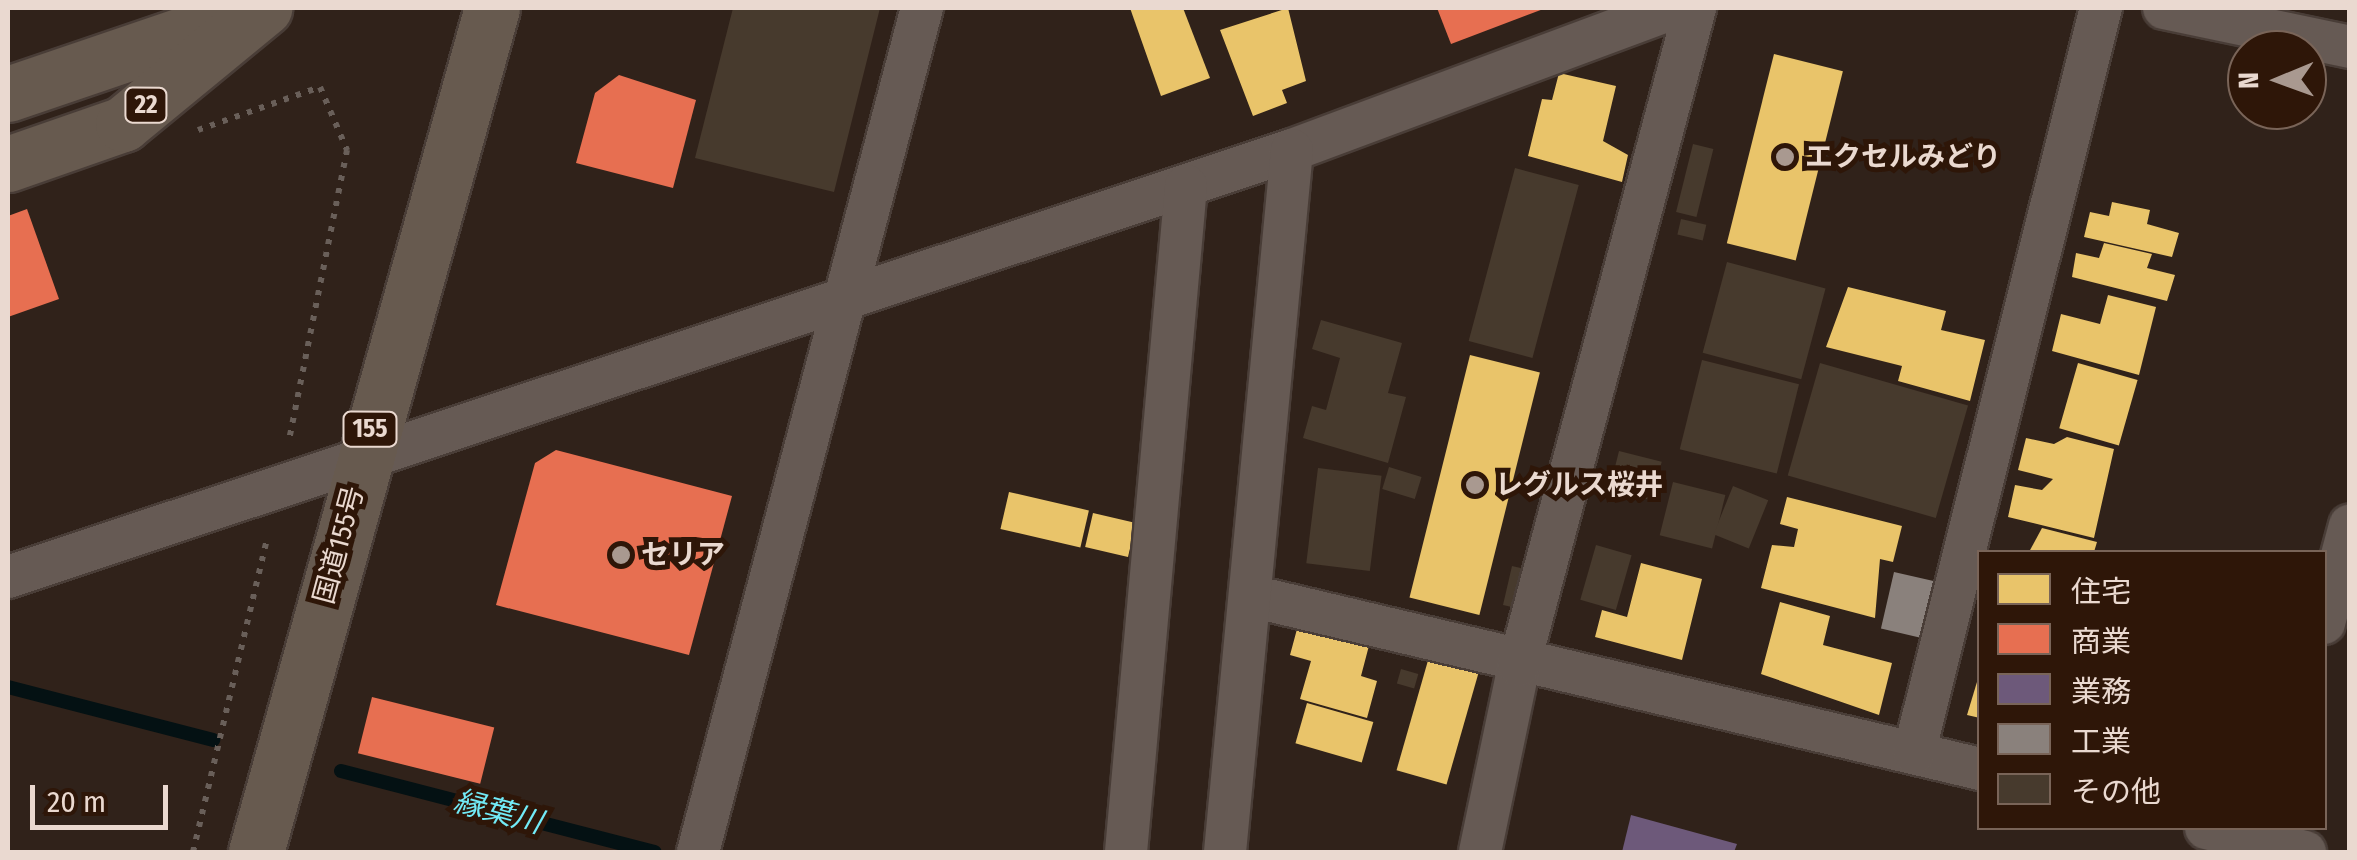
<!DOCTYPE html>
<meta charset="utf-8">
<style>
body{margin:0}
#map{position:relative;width:2357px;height:860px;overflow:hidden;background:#30221a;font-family:"Fira Sans Condensed","Noto Sans JP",sans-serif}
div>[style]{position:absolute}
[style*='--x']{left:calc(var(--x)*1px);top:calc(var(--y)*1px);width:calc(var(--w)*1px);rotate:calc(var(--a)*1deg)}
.homes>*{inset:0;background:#e9c46a;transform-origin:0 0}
.shops>*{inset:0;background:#e76f51;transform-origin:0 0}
.offices>*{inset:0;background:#6d597a}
.industry>*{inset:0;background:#8a817c;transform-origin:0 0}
.stream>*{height:14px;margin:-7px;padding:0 7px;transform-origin:7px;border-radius:7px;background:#041113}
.building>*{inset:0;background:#473a2d;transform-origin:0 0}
.path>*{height:6px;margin-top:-3px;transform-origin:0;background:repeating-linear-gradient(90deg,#695f59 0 5px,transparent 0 13px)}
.roads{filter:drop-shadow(2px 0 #493d37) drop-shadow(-2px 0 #493d37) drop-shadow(0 2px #493d37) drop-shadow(0 -2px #493d37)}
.minor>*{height:42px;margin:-21px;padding:0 21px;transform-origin:21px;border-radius:21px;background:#665a54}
.trunk>*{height:55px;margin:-27.5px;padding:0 27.5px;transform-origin:27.5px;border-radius:27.5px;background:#675a4f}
.dots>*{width:28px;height:28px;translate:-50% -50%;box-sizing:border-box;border:5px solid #2e1608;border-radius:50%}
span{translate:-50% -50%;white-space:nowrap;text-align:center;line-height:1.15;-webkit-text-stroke:10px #2e1608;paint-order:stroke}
.shield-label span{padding:2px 8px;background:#2e1608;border:2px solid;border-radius:8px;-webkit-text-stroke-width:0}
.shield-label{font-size:25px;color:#ead9d0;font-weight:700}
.poi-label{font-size:28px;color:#ead9d0;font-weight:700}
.left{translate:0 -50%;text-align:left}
.street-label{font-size:28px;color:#ead9d0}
.water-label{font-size:30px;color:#72ebf7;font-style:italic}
.frame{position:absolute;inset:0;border:10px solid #ead9d0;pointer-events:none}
.legend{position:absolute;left:1977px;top:550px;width:350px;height:280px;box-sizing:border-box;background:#2e1608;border:2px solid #796458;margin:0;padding:12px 18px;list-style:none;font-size:30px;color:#ead9d0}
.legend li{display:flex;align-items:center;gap:20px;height:50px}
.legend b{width:50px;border:2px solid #796458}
.north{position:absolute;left:2227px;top:30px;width:100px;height:100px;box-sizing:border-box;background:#2e1608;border:2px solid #796458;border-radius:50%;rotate:269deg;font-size:28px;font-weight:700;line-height:40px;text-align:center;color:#ead9d0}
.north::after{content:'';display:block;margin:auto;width:35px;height:45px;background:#a99990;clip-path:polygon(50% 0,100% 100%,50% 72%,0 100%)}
.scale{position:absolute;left:30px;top:785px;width:138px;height:45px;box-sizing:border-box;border:5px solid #ead9d0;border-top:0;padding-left:12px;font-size:30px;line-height:35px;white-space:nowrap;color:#ead9d0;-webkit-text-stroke:8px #2e1608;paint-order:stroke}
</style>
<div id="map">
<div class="homes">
<i style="clip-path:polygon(1130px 8px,1183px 8px,1210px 78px,1161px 96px)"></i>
<i style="clip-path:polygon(1288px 8px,1306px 81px,1282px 90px,1287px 103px,1253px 116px,1220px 30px)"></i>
<i style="left:1774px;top:54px;width:71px;height:195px;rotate:14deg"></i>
<i style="clip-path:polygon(1559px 73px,1616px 86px,1603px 141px,1628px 155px,1622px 182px,1528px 156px,1542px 99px,1552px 100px)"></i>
<i style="clip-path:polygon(2112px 202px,2150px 210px,2147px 224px,2179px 233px,2172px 257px,2084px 237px,2090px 212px,2109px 216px)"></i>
<i style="clip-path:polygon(2104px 243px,2152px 254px,2147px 268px,2175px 275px,2167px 301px,2072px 277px,2076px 253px,2099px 258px)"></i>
<i style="clip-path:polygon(1848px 287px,1946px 311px,1941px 330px,1985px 340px,1970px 401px,1898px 381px,1902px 366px,1826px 347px)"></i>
<i style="clip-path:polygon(2108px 295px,2156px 307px,2139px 375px,2052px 351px,2061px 314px,2100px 324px)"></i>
<i style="left:1470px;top:355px;width:72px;height:250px;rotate:14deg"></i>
<i style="left:2078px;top:363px;width:62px;height:68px;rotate:16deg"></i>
<i style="clip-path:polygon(2067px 437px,2114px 449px,2094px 538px,2008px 517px,2015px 485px,2042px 490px,2053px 479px,2018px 470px,2026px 438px,2054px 444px)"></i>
<i style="left:1009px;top:492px;width:82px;height:38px;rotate:13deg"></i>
<i style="clip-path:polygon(1787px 497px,1902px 526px,1893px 562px,1880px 559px,1875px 618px,1761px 588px,1772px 545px,1794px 547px,1798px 529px,1780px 524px)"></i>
<i style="left:1093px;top:513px;width:44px;height:35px;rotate:13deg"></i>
<i style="clip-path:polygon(2042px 528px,2097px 542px,2094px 552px,2029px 552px)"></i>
<i style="clip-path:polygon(1641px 563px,1702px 579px,1682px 660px,1595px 637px,1602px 610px,1627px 617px)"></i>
<i style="clip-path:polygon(1780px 602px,1830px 616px,1823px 645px,1892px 663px,1879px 715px,1761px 674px)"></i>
<i style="clip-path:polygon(1300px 618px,1371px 638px,1361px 676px,1377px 681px,1367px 718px,1300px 699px,1311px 661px,1290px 655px)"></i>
<i style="left:1431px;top:650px;width:52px;height:125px;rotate:16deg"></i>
<i style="clip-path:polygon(1980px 672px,1980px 718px,1967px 715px)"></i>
<i style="left:1307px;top:703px;width:69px;height:42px;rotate:16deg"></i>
</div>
<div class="shops">
<i style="clip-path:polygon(1437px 8px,1546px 8px,1451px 44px)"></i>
<i style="clip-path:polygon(619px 75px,696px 100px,673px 188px,576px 163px,595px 93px)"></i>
<i style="clip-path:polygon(27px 209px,59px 299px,8px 317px,8px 216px)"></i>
<i style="clip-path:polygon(556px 450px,732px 496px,689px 655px,496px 605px,535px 463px)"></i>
<i style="left:372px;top:697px;width:126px;height:58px;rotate:14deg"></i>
</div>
<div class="offices">
<i style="clip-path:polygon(1631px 815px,1737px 844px,1734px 852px,1622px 852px)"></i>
</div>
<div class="industry">
<i style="left:1894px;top:572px;width:45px;height:58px;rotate:13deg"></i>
</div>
<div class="stream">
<i style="--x:8;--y:687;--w:212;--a:14.5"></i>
<i style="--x:341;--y:771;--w:324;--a:14.5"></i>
</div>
<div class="building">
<i style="clip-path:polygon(733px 8px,880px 8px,834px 192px,695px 158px)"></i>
<i style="left:1693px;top:144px;width:21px;height:70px;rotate:14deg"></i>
<i style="left:1515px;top:168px;width:66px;height:179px;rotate:15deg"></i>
<i style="left:1681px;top:219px;width:26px;height:16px;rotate:13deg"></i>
<i style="left:1727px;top:262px;width:102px;height:94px;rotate:15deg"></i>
<i style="clip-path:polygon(1321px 320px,1402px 343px,1388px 393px,1406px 397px,1388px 463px,1303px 438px,1312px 406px,1326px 410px,1340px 358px,1312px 349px)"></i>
<i style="left:1702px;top:360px;width:100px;height:92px;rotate:14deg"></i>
<i style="left:1820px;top:363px;width:154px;height:117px;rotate:16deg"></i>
<i style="left:1619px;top:451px;width:44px;height:40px;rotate:14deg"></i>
<i style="left:1389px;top:467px;width:34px;height:23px;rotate:17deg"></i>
<i style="left:1318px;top:468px;width:64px;height:96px;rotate:7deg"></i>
<i style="left:1673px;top:482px;width:54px;height:55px;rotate:14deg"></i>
<i style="left:1733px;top:486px;width:38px;height:52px;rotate:22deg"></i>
<i style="left:1596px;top:545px;width:37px;height:57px;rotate:16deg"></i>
<i style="left:1512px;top:566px;width:17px;height:40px;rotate:13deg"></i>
<i style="left:1401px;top:669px;width:18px;height:15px;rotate:16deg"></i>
</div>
<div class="path">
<i style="--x:198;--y:130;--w:129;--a:-19.4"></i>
<i style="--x:320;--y:87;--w:69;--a:66.8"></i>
<i style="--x:347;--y:150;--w:295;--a:101.3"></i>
<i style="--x:193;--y:852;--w:322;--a:-76.7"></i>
</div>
<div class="roads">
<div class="minor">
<i style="--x:2164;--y:8;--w:190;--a:11.8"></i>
<i style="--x:8;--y:577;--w:1353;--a:-18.39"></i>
<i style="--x:1292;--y:150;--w:407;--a:-20.4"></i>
<i style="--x:1251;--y:596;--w:749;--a:13.35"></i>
<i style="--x:2324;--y:623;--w:101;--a:-75.1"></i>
<i style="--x:1914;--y:753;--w:768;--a:-75.91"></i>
<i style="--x:2206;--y:828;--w:102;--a:13.6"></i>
<i style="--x:698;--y:852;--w:873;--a:-75.14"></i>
<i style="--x:1126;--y:852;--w:669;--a:-84.85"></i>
<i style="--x:1225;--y:852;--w:705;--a:-84.55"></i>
<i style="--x:1480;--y:852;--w:191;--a:-78.2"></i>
<i style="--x:1519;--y:665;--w:680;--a:-75"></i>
</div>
<div class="trunk">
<i style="--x:8;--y:94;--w:236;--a:-18.8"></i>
<i style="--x:8;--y:164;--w:122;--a:-19.2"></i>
<i style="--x:123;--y:124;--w:183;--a:-39.4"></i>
<i style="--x:256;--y:852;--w:876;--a:-74.38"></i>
</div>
</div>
<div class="dots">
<i style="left:1785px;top:157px;background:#a99990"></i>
<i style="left:1475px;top:485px;background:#a99990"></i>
<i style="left:621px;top:555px;background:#a99990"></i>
</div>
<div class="shield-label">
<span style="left:146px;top:105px">22</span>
<span style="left:370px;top:429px">155</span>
</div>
<div class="poi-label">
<span class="left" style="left:1805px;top:157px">エクセルみどり</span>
<span class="left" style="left:1495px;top:485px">レグルス桜井</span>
<span class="left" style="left:641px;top:555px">セリア</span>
</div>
<div class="street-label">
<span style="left:339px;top:545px;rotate:-75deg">国道155号</span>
</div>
<div class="water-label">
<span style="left:498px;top:812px;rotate:15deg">縁葉川</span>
</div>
<div class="frame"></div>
<ul class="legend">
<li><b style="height:28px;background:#e9c46a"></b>住宅</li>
<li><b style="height:28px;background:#e76f51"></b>商業</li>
<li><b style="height:28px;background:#6d597a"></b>業務</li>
<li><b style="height:28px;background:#8a817c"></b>工業</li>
<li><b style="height:28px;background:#473a2d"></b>その他</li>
</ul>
<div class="north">N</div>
<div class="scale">20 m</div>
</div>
